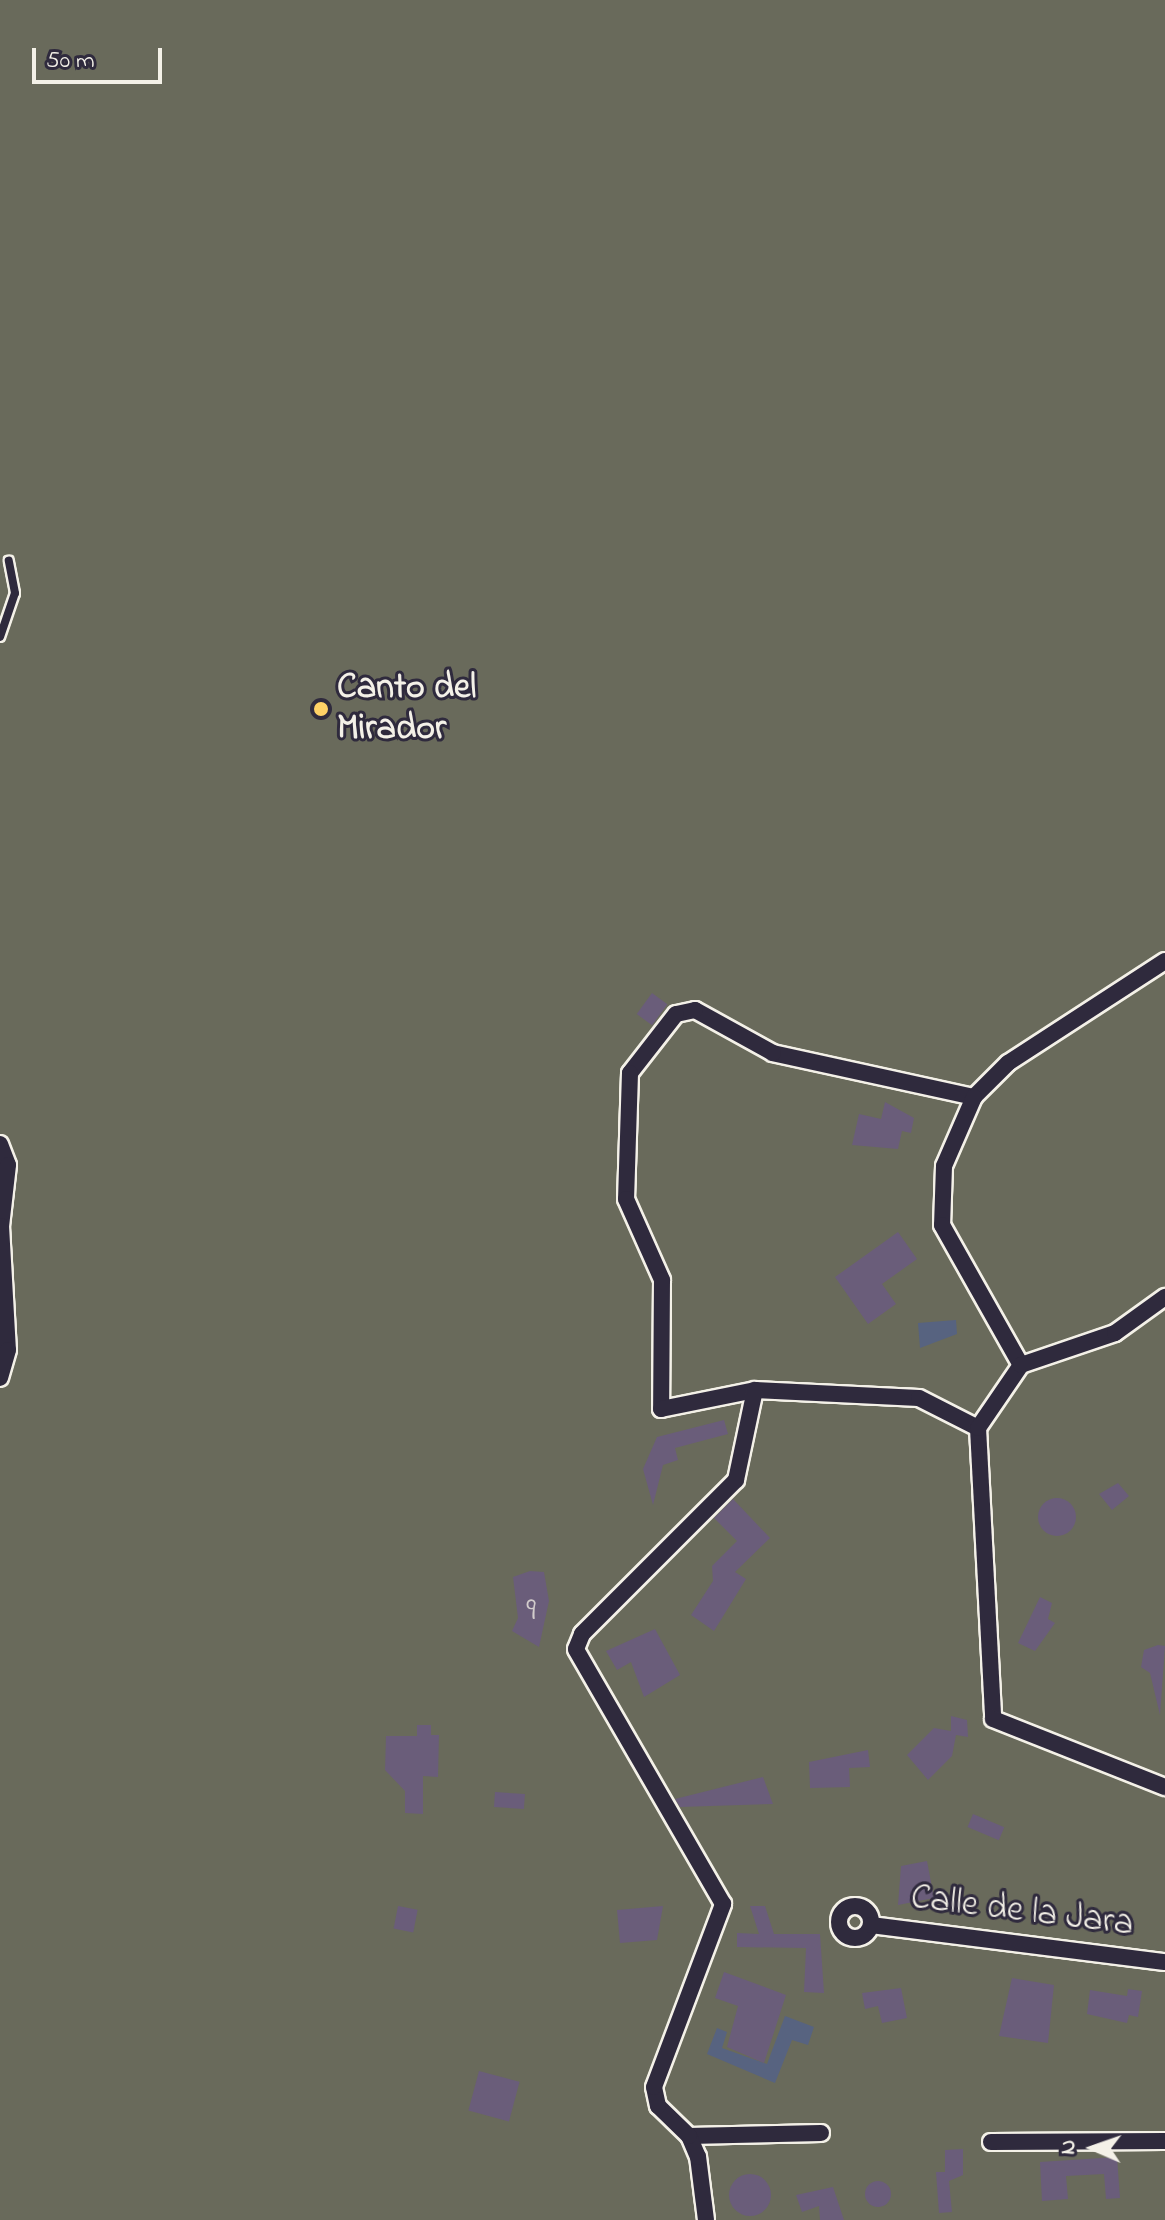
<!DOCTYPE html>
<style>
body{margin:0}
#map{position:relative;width:1165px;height:2220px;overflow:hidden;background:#2f2a3d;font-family:"Indie Flower",sans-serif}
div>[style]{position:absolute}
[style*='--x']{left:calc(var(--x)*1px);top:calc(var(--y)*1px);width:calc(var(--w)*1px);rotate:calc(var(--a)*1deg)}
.green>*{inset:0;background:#696a5b;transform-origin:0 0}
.water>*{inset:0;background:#576380}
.building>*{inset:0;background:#6a5d7a;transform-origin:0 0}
.round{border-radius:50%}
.roads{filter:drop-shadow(2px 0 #f4f1e8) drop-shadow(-2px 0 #f4f1e8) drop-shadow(0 2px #f4f1e8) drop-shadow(0 -2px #f4f1e8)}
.lane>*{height:8px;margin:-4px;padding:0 4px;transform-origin:4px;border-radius:4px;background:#2f2a3d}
.street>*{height:16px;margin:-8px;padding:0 8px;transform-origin:8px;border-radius:8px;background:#2f2a3d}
.street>.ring{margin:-8px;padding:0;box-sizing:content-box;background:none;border:16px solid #2f2a3d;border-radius:50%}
.dots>*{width:22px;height:22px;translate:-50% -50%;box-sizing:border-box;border:4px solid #2f2a3d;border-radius:50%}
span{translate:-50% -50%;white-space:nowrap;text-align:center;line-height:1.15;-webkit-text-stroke:6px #2f2a3d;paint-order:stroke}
.number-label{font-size:32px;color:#d2cccc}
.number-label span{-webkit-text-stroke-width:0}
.poi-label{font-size:36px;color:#f4f1e8;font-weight:700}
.left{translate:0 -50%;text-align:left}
.street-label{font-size:36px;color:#f4f1e8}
.north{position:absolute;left:1053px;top:2108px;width:80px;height:80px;-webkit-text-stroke:6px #2f2a3d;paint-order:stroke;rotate:272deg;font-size:22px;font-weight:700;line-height:32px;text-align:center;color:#f4f1e8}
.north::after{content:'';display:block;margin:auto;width:28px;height:36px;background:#f4f1e8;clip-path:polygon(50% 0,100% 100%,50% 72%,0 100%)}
.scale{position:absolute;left:32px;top:48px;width:130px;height:36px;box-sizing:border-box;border:4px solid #f4f1e8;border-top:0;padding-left:10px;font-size:24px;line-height:28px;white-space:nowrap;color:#f4f1e8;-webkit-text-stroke:6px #2f2a3d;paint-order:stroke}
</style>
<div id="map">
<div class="green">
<i style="left:0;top:0;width:1165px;height:2220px"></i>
</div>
<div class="water">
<i style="clip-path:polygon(956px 1320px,957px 1334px,920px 1348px,918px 1323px)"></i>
<i style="clip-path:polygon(785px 2016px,814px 2027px,808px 2045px,792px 2040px,775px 2083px,707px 2054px,717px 2028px,727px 2032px,722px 2048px,767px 2064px)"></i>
</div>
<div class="building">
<i style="left:652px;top:993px;width:19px;height:26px;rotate:36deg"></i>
<i style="clip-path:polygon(885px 1102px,914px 1118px,911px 1133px,902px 1131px,898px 1149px,852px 1145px,859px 1114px,881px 1119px)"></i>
<i style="clip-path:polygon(898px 1232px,917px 1259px,882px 1284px,896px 1304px,868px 1324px,835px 1277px)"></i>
<i style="clip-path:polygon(724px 1420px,728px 1434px,675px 1448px,678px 1460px,663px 1465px,653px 1505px,643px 1469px,657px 1437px)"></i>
<i style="clip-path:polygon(1118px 1483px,1129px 1496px,1112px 1510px,1099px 1494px)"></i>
<i class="round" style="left:1038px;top:1498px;width:38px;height:38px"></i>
<i style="clip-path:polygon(733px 1499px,770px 1538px,735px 1572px,746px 1579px,714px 1631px,691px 1615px,713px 1581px,712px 1566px,737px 1541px,714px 1518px)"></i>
<i style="clip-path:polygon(530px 1571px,544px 1572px,549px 1601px,539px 1647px,512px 1631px,518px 1618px,513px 1577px)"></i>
<i style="clip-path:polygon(1040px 1597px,1052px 1603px,1048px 1619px,1055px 1623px,1035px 1651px,1018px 1643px)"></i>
<i style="clip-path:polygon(655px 1629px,680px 1675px,644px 1697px,631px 1662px,617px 1670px,606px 1651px)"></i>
<i style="clip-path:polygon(1158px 1645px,1165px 1646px,1160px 1715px,1150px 1673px,1141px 1667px,1144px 1650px)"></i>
<i style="clip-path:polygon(951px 1716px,967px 1720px,968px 1737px,956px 1735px,952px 1756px,928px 1780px,907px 1755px,934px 1728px,951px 1731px)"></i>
<i style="clip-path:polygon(417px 1725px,431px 1725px,431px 1735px,439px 1735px,438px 1777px,423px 1776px,423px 1814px,405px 1813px,405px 1791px,385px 1770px,386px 1736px,417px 1736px)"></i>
<i style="clip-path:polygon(868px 1750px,870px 1767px,849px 1768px,850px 1787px,810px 1788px,809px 1762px)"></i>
<i style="clip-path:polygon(763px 1777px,773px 1804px,680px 1807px,675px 1799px)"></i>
<i style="left:495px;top:1792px;width:30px;height:15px;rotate:4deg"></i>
<i style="left:973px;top:1814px;width:34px;height:14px;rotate:23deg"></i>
<i style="clip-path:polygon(927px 1861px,934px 1898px,898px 1905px,901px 1866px)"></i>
<i style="left:398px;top:1906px;width:20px;height:23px;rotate:11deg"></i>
<i style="clip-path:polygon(663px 1906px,657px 1940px,620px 1943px,617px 1910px)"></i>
<i style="clip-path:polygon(750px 1906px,765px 1906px,774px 1934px,820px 1934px,824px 1993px,804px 1992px,806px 1948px,737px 1947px,737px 1933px,759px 1934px)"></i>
<i style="clip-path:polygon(724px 1972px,786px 1995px,764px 2063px,727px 2047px,738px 2006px,715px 1998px)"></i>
<i style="clip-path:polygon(1012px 1978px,1054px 1985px,1048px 2043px,999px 2036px)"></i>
<i style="clip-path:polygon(901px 1988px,907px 2018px,882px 2023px,878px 2006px,865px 2009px,862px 1993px)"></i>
<i style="clip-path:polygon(1128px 1989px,1142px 1991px,1138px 2017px,1129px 2015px,1127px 2023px,1087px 2014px,1090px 1990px,1127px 1996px)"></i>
<i style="left:479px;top:2071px;width:42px;height:41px;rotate:15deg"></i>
<i style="clip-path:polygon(963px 2149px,963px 2175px,949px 2181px,952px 2212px,939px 2213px,936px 2172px,945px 2172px,945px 2150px)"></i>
<i style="clip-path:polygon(1117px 2157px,1120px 2198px,1106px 2199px,1104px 2174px,1066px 2176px,1068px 2199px,1042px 2201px,1040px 2162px)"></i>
<i class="round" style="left:729px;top:2174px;width:42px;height:42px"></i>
<i class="round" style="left:865px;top:2181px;width:26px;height:26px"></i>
<i style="clip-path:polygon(833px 2187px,844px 2220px,820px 2220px,819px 2206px,802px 2212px,796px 2195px)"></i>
</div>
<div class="roads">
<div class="lane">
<i style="--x:0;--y:637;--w:46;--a:-71.2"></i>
<i style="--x:15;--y:593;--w:33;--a:-101"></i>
</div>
<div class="street">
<i style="--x:1165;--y:961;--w:187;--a:147"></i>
<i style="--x:1008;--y:1063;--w:48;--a:135"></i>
<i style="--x:974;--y:1097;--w:206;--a:-167.7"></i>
<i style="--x:773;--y:1053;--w:89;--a:-151.1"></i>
<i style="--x:695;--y:1010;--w:19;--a:168"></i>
<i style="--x:676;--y:1014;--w:75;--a:127.9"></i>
<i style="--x:630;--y:1073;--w:126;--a:91.8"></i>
<i style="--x:626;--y:1199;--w:89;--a:66"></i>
<i style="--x:662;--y:1280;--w:129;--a:90.4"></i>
<i style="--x:661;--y:1409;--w:96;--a:-11.4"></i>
<i style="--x:755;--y:1390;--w:164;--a:2.8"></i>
<i style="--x:919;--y:1398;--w:66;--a:27"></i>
<i style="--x:978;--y:1428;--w:291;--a:87"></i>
<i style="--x:993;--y:1719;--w:185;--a:21.6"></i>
<i style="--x:974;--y:1097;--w:75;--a:113.5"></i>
<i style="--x:944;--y:1166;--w:59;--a:91.9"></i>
<i style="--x:942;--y:1225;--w:161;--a:60.6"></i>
<i style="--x:0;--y:1144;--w:22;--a:69"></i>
<i style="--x:8;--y:1165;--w:61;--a:96.5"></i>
<i style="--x:1;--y:1226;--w:124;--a:86.8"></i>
<i style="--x:8;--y:1350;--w:29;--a:106"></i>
<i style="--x:978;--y:1428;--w:76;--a:-55.7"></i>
<i style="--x:1021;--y:1365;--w:99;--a:-18.8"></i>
<i style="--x:1115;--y:1333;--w:62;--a:-35.8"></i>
<i class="ring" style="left:839px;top:1906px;width:16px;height:16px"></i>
<i style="--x:871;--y:1925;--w:296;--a:7.2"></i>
<i style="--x:689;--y:2136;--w:132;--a:-1.3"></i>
<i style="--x:991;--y:2142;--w:174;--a:-0.3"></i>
<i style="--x:706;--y:2220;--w:64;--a:-97.2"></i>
<i style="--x:698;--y:2157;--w:23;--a:-113"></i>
<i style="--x:689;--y:2136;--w:43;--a:-135.9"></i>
<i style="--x:658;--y:2106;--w:19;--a:-102"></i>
<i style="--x:654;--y:2087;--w:196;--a:-69.3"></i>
<i style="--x:723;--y:1904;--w:294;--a:-120"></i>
<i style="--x:576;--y:1649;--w:16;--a:-68"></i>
<i style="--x:582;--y:1634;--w:218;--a:-45"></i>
<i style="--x:736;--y:1480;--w:92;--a:-78.1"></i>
</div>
</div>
<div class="dots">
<i style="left:321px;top:709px;background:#ffd166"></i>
</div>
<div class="number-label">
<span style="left:531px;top:1612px">9</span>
</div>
<div class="poi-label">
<span class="left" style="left:337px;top:709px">Canto del<br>Mirador</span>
</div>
<div class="street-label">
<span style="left:1022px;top:1912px;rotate:7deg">Calle de la Jara</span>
</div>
<div class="north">N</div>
<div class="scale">50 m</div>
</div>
